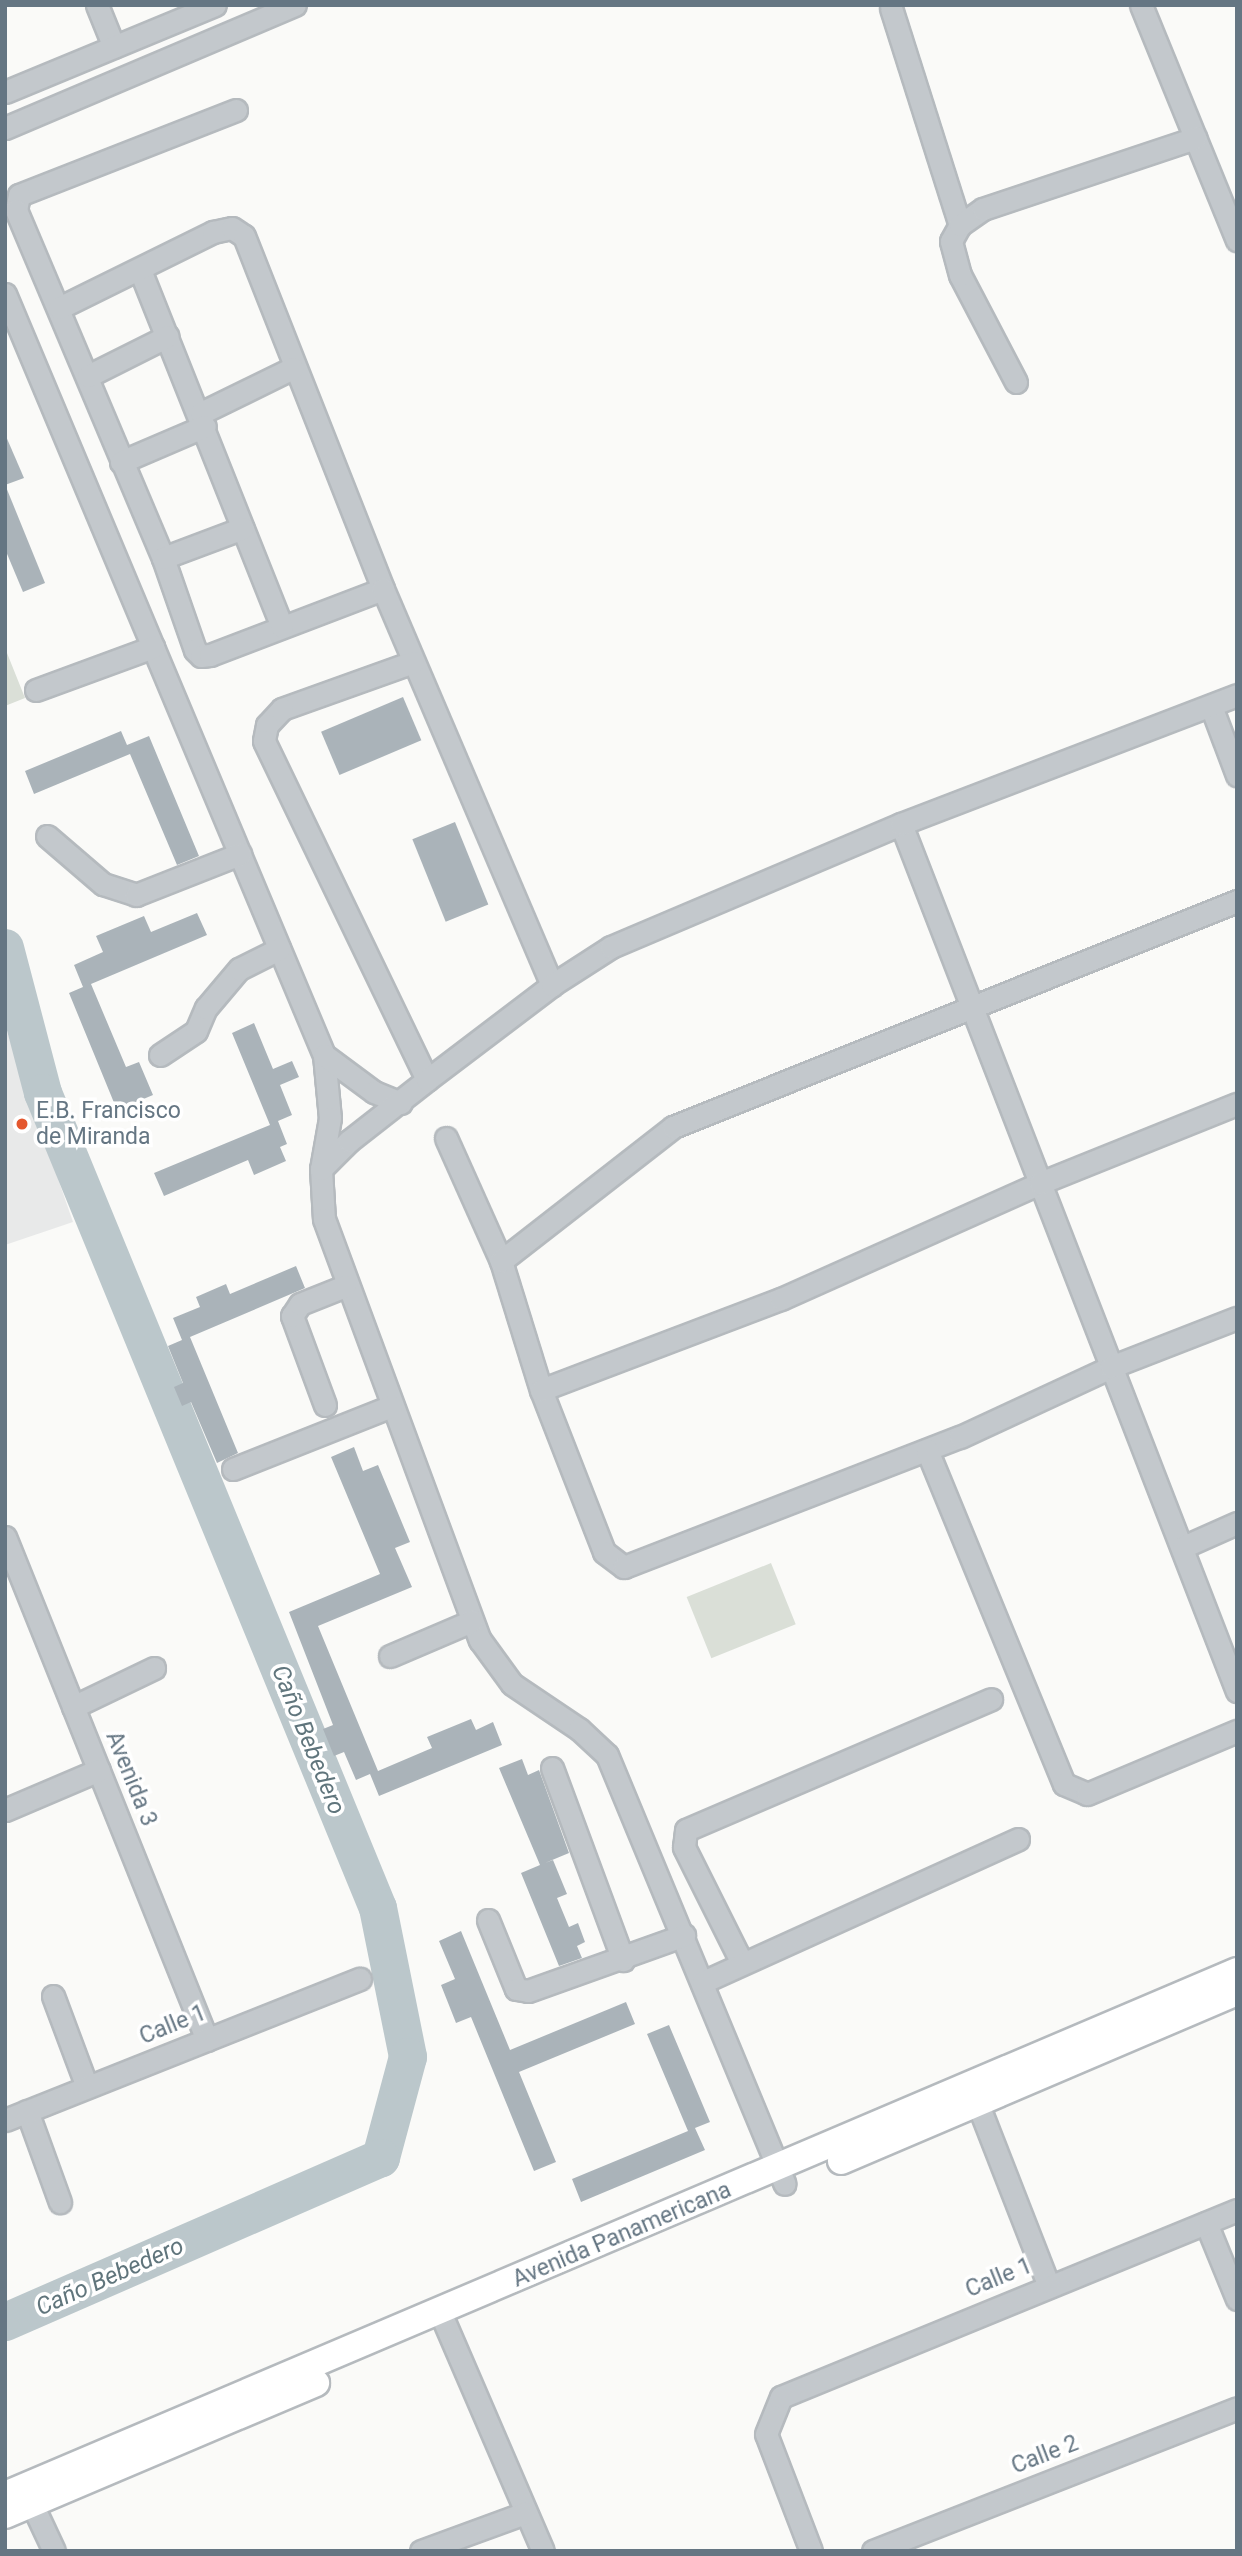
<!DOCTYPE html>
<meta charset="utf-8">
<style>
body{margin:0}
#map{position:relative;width:1242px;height:2556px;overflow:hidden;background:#fafaf8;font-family:Roboto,sans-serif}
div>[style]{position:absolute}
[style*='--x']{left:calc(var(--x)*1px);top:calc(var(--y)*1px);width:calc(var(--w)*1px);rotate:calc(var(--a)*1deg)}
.built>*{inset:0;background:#e8e9e9}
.green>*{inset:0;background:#dadfd7;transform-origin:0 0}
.river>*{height:38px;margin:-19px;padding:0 19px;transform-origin:19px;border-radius:19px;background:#bbc7cb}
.building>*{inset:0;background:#aab3b9;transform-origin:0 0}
.roads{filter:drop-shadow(2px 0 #b5babe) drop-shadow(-2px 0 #b5babe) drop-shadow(0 2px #b5babe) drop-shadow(0 -2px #b5babe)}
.minor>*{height:21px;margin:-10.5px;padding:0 10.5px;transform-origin:10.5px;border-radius:10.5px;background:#c3c8cc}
.major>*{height:26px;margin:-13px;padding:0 13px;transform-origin:13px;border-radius:13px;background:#fff}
.dots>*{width:19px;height:19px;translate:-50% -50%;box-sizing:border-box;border:4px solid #fff;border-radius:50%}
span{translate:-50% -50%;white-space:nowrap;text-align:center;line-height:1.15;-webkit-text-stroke:7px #fff;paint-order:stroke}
.poi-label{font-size:23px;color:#657683}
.left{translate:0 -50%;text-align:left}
.street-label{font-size:23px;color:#657683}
.water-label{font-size:24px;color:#60757c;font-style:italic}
.frame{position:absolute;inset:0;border:7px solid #657683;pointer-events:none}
</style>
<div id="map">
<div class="built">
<i style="clip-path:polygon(5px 1026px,73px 1222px,5px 1245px)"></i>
</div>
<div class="green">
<i style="clip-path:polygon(5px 648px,25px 698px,5px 706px)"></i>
<i style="left:771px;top:1563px;width:66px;height:91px;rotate:68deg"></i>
</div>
<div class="river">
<i style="--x:5;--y:948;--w:150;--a:75.3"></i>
<i style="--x:43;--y:1093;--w:881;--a:67.66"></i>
<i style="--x:378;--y:1908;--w:152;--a:78.6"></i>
<i style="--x:408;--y:2057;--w:105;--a:105"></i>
<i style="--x:381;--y:2158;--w:410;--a:156.4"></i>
</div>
<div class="building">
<i style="clip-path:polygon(5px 434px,24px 478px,5px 485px)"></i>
<i style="clip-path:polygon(6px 487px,45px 583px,23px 592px,5px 549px)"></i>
<i style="left:403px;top:697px;width:47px;height:89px;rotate:67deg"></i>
<i style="clip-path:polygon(121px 731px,127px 745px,149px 736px,199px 856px,177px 865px,130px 754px,34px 794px,25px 771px)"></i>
<i style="left:455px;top:822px;width:89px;height:46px;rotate:68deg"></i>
<i style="clip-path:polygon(197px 913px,207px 935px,91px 984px,126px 1067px,139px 1062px,153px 1095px,117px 1110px,69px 993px,83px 987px,74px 965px,103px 952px,96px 936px,144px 916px,151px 932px)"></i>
<i style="clip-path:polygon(254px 1023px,273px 1069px,292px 1061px,299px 1077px,280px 1085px,292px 1115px,278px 1121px,287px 1144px,280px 1147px,286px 1161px,254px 1175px,248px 1160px,164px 1196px,154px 1173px,270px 1125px,232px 1033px)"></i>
<i style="clip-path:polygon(296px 1266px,305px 1288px,190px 1337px,238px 1453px,217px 1463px,191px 1402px,182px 1406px,174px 1387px,183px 1383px,168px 1346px,182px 1340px,173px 1318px,200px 1307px,196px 1297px,226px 1284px,230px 1294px)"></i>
<i style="clip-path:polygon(354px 1447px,363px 1471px,378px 1465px,410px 1542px,395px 1548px,412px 1587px,318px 1626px,378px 1771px,432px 1748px,427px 1737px,471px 1719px,476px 1730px,493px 1722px,502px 1745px,379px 1796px,370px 1774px,356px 1780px,344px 1752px,334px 1756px,323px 1729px,333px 1725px,289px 1612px,380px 1574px,331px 1457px)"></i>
<i style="clip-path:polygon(522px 1759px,528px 1775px,539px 1770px,569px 1853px,545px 1863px,553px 1860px,567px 1894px,557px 1898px,569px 1927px,578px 1923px,585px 1942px,577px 1946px,582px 1958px,559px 1966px,521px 1873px,540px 1865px,499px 1768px)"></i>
<i style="clip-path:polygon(461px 1931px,510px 2050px,626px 2002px,635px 2024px,519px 2072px,556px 2162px,534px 2171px,471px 2017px,456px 2023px,441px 1985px,455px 1979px,439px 1941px)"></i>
<i style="clip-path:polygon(669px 2025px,710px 2122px,695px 2128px,705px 2150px,581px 2202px,572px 2179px,688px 2131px,647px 2034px)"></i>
</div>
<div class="roads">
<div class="minor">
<i style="--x:97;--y:5;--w:45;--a:68"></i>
<i style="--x:1141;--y:5;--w:254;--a:67.8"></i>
<i style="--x:891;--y:8;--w:228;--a:72.4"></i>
<i style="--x:5;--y:92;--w:227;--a:-22.5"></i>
<i style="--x:236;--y:110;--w:233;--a:158.6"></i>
<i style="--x:19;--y:195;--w:15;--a:101"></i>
<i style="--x:16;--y:210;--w:378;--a:67.1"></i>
<i style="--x:163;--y:558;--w:97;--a:70.8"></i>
<i style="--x:195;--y:650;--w:8;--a:45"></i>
<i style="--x:201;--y:656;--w:9;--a:-6"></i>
<i style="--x:210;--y:655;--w:185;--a:-20.9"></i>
<i style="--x:5;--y:128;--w:315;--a:-23"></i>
<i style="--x:140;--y:270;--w:384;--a:68.3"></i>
<i style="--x:5;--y:294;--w:825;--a:67.26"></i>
<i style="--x:324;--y:1055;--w:63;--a:84.6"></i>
<i style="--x:330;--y:1118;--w:52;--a:100"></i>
<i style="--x:321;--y:1169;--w:50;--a:86.6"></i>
<i style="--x:324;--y:1219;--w:449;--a:69.7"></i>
<i style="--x:480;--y:1640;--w:54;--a:54"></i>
<i style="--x:512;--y:1684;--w:81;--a:33.9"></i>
<i style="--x:579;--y:1729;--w:38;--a:43"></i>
<i style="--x:607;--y:1755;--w:464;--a:67.5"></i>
<i style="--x:59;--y:308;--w:172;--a:-26.3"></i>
<i style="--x:213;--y:232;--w:19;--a:-12"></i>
<i style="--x:232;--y:228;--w:14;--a:34"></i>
<i style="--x:244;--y:236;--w:379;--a:68.5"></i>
<i style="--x:383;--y:589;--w:431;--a:66.9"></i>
<i style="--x:88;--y:376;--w:89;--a:-26.6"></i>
<i style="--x:1016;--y:382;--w:121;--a:-117.6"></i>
<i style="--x:960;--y:275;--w:35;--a:-105"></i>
<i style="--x:951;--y:241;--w:18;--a:-61"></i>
<i style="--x:960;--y:225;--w:28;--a:-35"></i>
<i style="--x:983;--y:209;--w:224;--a:-18.5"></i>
<i style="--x:201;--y:413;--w:102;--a:-26.1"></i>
<i style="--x:121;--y:462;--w:91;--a:-23.2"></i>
<i style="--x:163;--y:558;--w:85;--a:-20.6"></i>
<i style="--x:413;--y:662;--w:139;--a:160.3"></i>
<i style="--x:282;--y:709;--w:22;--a:133"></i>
<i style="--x:267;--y:725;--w:16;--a:101"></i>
<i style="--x:264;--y:741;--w:376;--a:64.3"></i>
<i style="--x:36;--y:690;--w:125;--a:-20.2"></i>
<i style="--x:1211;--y:706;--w:74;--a:69.4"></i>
<i style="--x:901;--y:824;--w:930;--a:68.82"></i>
<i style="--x:47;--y:836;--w:74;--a:40.6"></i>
<i style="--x:103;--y:884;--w:35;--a:18"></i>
<i style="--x:136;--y:895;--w:112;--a:-21.5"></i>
<i style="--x:160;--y:1055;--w:43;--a:-33.7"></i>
<i style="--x:196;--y:1031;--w:25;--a:-67"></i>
<i style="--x:206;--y:1008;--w:51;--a:-49.8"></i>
<i style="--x:239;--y:969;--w:45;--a:-26.6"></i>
<i style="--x:324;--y:1055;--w:62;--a:36.5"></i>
<i style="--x:374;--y:1092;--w:29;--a:22"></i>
<i style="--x:446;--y:1138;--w:135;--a:65.9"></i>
<i style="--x:501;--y:1261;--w:135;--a:72.8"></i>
<i style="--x:541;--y:1390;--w:174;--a:68.7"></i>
<i style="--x:604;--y:1552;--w:25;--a:37"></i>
<i style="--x:624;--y:1567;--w:360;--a:-21.2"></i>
<i style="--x:960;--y:1437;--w:166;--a:-24.9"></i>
<i style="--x:1111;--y:1367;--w:135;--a:-21.3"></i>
<i style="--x:321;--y:1169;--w:40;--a:-45"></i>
<i style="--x:349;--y:1141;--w:99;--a:-38"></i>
<i style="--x:427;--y:1080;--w:157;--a:-37.2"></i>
<i style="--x:552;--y:985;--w:70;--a:-32.8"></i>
<i style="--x:611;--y:947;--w:315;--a:-23"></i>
<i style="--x:901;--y:824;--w:360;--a:-21"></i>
<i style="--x:501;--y:1261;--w:218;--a:-37.9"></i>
<i style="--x:673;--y:1127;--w:608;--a:-21.84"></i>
<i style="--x:541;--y:1390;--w:257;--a:-20.8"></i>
<i style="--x:781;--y:1299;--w:284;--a:-24.1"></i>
<i style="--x:1040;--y:1183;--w:212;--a:-21.9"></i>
<i style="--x:325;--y:1405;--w:95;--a:-110.3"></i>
<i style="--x:292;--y:1316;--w:14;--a:-56"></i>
<i style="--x:300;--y:1304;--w:48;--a:-21.8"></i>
<i style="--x:927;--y:1450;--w:361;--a:67.7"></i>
<i style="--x:1064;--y:1784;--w:25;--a:23"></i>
<i style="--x:1087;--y:1794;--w:163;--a:-22.8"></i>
<i style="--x:233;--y:1469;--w:170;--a:-21.7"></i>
<i style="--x:5;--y:1537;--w:542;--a:68.12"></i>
<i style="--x:1183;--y:1547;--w:59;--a:-24"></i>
<i style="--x:390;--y:1656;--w:89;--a:-23.1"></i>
<i style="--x:73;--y:1707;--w:90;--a:-25.7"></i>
<i style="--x:552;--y:1768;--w:205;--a:69.7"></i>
<i style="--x:5;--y:1810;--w:102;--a:-23.1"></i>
<i style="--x:488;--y:1920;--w:74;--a:67.9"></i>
<i style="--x:516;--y:1989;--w:12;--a:9"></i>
<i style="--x:528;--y:1991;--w:166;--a:-19.7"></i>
<i style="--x:742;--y:1963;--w:130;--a:-116.6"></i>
<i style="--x:684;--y:1847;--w:17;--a:-83"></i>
<i style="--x:686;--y:1830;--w:332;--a:-23.2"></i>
<i style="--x:703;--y:1982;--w:346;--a:-24.4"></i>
<i style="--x:53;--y:1996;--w:97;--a:69.5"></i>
<i style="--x:972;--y:2089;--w:212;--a:68.7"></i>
<i style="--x:27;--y:2111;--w:97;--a:70.1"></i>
<i style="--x:5;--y:2120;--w:382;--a:-21.7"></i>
<i style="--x:1206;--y:2223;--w:82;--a:67.8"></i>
<i style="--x:440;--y:2312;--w:260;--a:66.7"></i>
<i style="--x:25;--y:2489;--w:68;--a:64.9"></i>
<i style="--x:421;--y:2551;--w:111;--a:-20.1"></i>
<i style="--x:811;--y:2551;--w:125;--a:-111"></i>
<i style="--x:766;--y:2434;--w:40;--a:-68"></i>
<i style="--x:781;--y:2397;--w:493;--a:-22.3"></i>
<i style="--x:873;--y:2551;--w:391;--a:-21.4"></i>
</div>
<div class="major">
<i style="--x:841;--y:2161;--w:431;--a:-23.1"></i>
<i style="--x:5;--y:2495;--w:1339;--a:-23.04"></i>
<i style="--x:5;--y:2515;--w:338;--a:-23"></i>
</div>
</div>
<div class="dots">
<i style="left:22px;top:1124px;background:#e4572e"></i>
</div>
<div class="poi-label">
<span class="left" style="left:36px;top:1124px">E.B. Francisco<br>de Miranda</span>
</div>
<div class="street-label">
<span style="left:131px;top:1779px;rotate:68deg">Avenida 3</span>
<span style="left:173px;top:2025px;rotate:-22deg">Calle 1</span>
<span style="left:622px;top:2235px;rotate:-23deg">Avenida Panamericana</span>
<span style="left:999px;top:2278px;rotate:-22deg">Calle 1</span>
<span style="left:1045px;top:2455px;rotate:-21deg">Calle 2</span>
</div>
<div class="water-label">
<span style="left:308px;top:1740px;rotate:68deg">Caño Bebedero</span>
<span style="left:110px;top:2277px;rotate:-24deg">Caño Bebedero</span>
</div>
<div class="frame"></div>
</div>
